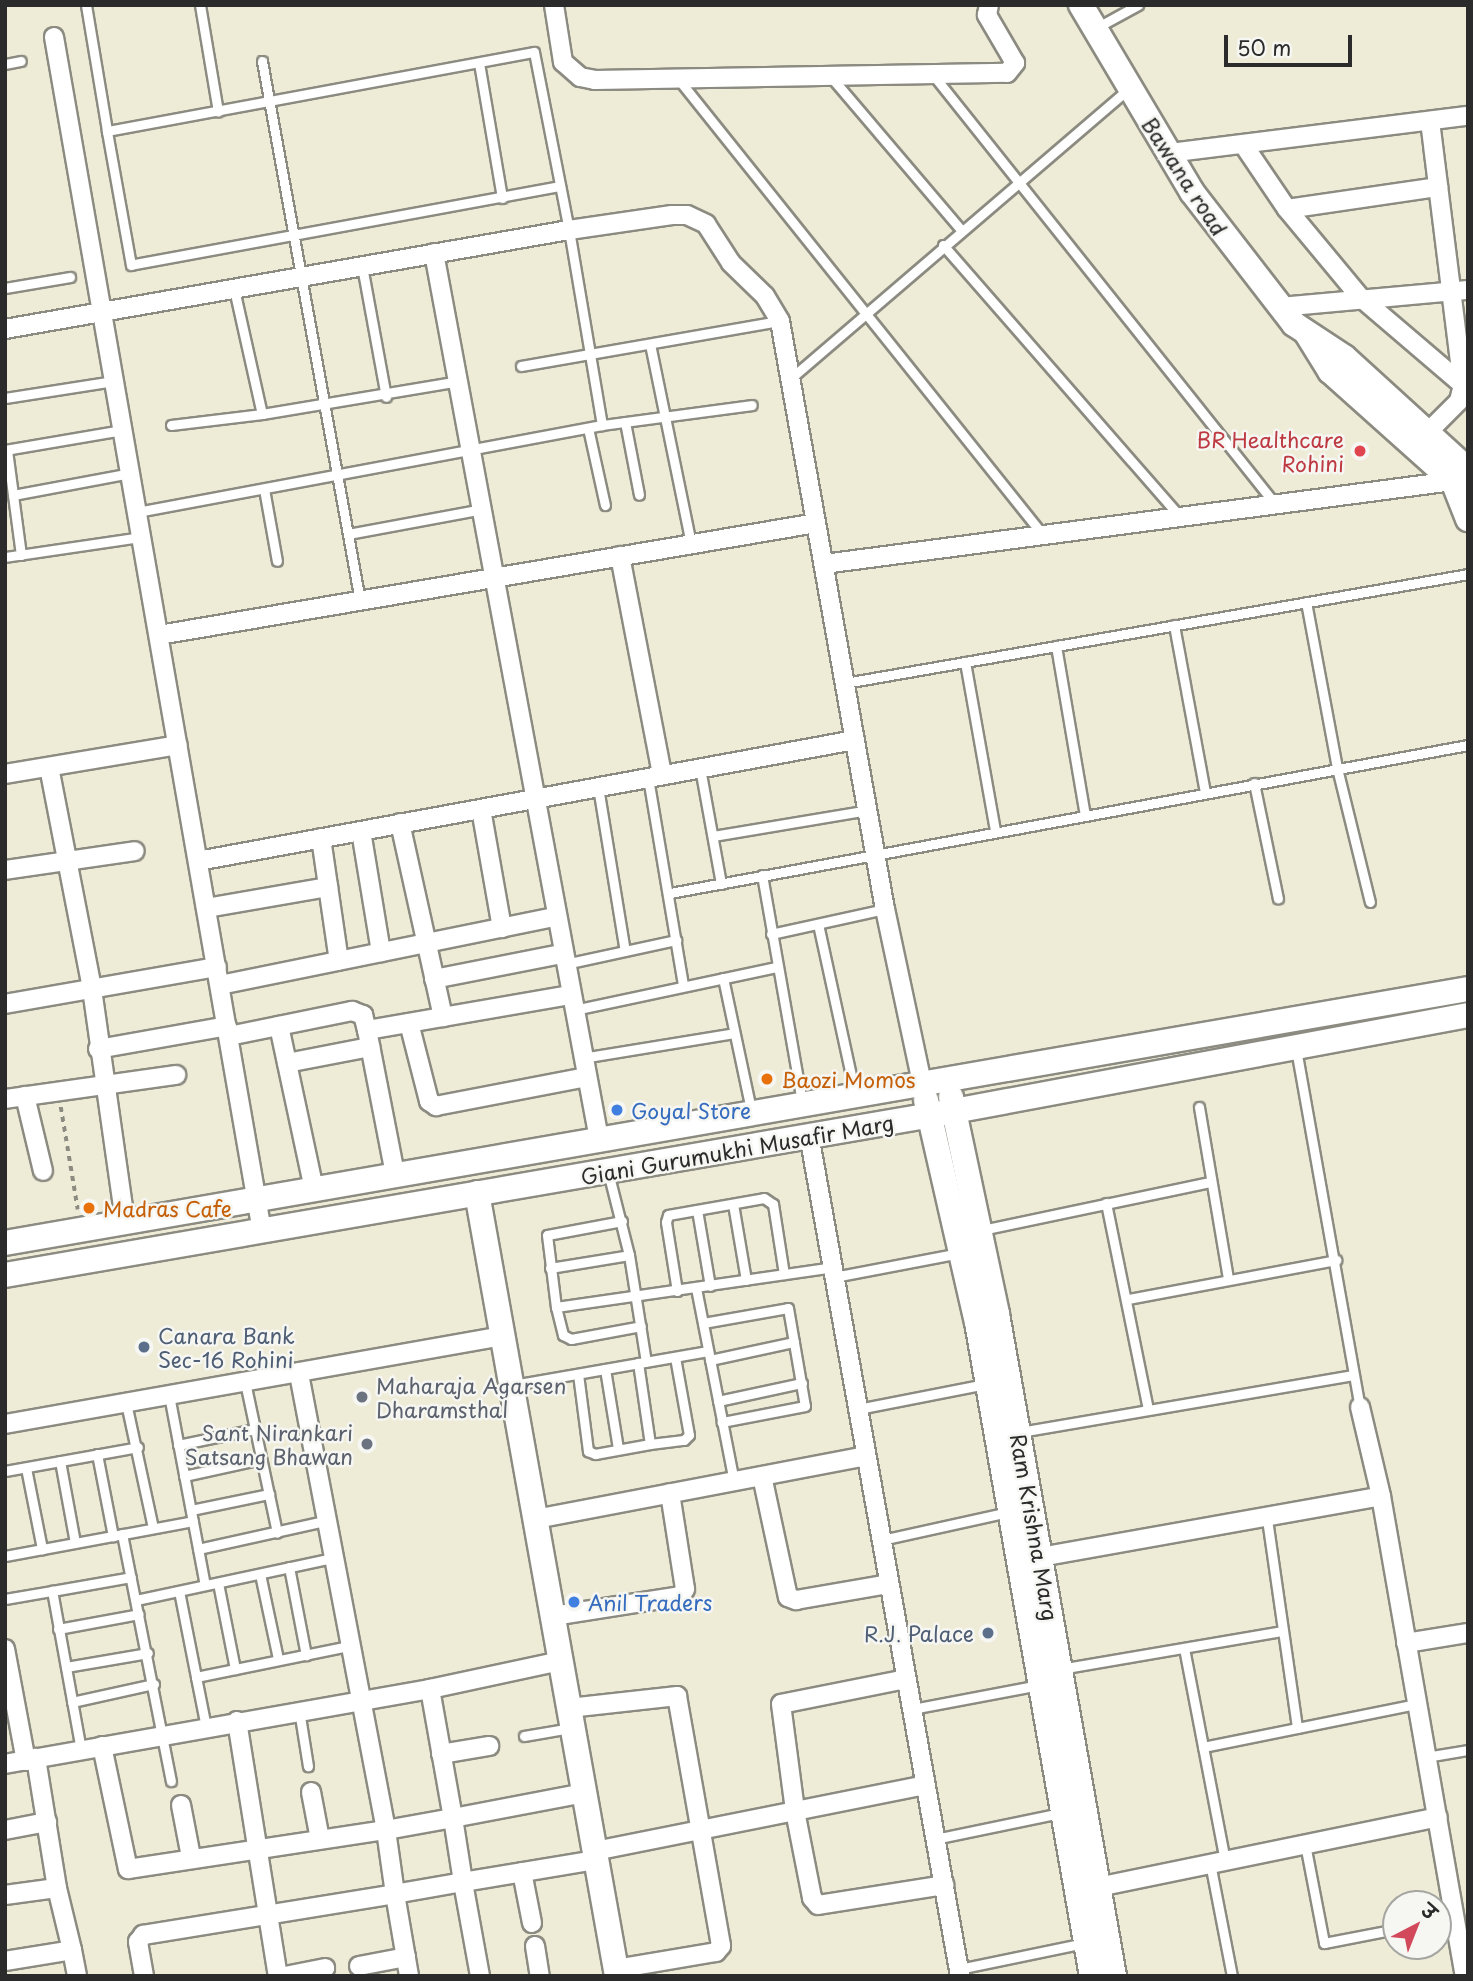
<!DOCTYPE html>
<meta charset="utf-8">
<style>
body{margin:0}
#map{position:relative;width:1473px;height:1981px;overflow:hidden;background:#eeebd7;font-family:"Playpen Sans","Playpen Sans Deva",sans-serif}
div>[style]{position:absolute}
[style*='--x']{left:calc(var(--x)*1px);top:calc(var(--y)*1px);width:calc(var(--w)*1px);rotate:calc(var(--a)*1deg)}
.path>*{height:3.5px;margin-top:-1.75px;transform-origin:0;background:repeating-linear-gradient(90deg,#8c8b81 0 5px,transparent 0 10px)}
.roads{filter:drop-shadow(2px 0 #8c8b81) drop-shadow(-2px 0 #8c8b81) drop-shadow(0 2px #8c8b81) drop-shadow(0 -2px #8c8b81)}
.lane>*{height:9px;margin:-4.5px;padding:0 4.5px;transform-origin:4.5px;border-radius:4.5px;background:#fff}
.street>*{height:18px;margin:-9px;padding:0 9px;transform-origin:9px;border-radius:9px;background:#fff}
.secondary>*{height:24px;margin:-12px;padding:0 12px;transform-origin:12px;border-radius:12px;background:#fff}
.dots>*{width:19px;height:19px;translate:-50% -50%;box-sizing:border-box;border:4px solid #f6f6f2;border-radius:50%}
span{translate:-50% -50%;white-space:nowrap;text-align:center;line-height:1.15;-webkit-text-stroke:5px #f6f6f2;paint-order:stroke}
.street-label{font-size:21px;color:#2b2b2b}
.health-label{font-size:21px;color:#be3a42}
.right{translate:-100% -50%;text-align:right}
.food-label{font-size:21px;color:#c56008}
.left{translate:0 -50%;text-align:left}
.shop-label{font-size:21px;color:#366cbe}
.service-label{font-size:21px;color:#4e5e75}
.worship-label{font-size:21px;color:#5b616d}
.frame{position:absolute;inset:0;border:7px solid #2b2b2b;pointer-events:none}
.north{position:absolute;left:1382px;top:1890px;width:70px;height:70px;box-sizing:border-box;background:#f6f6f2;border:2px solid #a5a5a2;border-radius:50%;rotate:42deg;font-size:19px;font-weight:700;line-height:28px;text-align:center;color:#2b2b2b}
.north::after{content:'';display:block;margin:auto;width:24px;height:32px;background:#d1495b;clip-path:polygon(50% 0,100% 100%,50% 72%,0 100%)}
.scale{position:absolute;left:1224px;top:35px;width:128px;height:32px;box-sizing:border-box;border:4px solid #2b2b2b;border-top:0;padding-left:9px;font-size:21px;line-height:24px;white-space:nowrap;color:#2b2b2b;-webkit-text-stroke:5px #f6f6f2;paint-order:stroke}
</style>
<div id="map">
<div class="path">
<i style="--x:61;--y:1107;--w:104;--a:80.6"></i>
</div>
<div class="roads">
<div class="lane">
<i style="--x:86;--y:5;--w:128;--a:80.5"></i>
<i style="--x:200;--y:5;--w:108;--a:80.4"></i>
<i style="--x:1096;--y:28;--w:48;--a:-28.7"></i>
<i style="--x:262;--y:61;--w:549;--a:79.71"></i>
<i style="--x:479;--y:63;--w:137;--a:80.3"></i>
<i style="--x:5;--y:64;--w:16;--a:-11"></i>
<i style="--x:934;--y:76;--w:547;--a:51.45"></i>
<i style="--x:831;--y:77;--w:201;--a:49.6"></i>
<i style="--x:679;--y:80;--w:583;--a:51.34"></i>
<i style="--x:560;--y:186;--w:436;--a:169.6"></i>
<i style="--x:131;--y:265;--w:136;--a:-100.2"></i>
<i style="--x:107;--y:131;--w:434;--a:-10.5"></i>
<i style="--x:534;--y:52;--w:181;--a:78.9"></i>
<i style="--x:569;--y:230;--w:198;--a:80.4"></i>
<i style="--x:943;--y:245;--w:361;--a:48.9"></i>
<i style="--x:362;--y:266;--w:133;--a:79.6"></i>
<i style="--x:5;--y:288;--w:66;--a:-9.6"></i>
<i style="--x:234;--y:289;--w:128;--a:77.4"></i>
<i style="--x:262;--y:414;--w:200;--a:-9.5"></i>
<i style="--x:650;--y:344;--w:204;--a:78.4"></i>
<i style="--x:521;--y:366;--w:263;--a:-9.9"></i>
<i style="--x:790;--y:379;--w:447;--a:-40.6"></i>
<i style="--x:5;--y:398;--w:110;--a:-8.9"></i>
<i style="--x:625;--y:422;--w:74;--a:79.1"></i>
<i style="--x:171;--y:425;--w:92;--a:-6.9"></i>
<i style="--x:588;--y:428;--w:79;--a:77.6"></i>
<i style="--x:5;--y:450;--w:119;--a:-9.7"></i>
<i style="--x:7;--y:450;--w:106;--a:82.4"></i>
<i style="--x:264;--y:489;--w:73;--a:79.8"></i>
<i style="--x:13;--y:495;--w:119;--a:-10.6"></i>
<i style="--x:137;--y:512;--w:473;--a:-10.6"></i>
<i style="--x:602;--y:425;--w:151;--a:-7.6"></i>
<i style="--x:348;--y:534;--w:137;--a:-10.5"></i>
<i style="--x:5;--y:557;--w:137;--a:-8.4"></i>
<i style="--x:1306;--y:602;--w:169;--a:79.4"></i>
<i style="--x:1337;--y:768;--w:138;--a:76.2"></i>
<i style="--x:1174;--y:625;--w:170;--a:79.5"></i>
<i style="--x:1056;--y:646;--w:171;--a:80.3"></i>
<i style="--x:965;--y:662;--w:172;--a:79.9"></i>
<i style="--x:845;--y:683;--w:632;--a:-9.92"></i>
<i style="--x:700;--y:768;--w:118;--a:79.7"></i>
<i style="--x:648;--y:778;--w:211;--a:80.4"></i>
<i style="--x:1254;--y:783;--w:118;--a:78.3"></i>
<i style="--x:598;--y:787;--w:166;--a:80.7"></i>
<i style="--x:713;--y:836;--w:157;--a:-9.5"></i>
<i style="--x:762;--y:875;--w:230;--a:80"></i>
<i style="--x:670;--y:893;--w:812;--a:-10.51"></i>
<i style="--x:818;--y:924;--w:173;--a:77.7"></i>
<i style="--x:771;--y:934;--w:117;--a:-12.4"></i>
<i style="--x:565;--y:964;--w:114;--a:-12.2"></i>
<i style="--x:723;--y:978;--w:135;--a:78"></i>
<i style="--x:574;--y:1010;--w:208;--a:-12"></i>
<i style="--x:1296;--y:1049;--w:364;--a:79.9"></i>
<i style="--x:582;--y:1058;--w:154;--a:-9.3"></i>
<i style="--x:1199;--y:1107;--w:174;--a:80.4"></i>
<i style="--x:608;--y:1172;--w:86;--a:75.8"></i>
<i style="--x:629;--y:1255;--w:108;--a:81"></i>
<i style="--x:1106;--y:1203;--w:210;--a:78.5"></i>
<i style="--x:733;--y:1204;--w:77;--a:80.3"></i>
<i style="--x:697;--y:1210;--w:77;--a:80.3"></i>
<i style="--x:622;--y:1221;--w:76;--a:169.4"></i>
<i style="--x:547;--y:1235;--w:73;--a:82.9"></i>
<i style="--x:556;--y:1307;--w:279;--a:-8.2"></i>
<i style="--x:982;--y:1230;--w:232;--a:-11.9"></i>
<i style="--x:550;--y:1268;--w:80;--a:-9.3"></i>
<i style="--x:834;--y:1277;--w:128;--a:-10.8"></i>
<i style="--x:696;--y:1288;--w:197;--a:78.9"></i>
<i style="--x:677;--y:1291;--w:70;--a:-99.1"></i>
<i style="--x:666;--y:1222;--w:7;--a:-74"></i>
<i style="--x:668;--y:1215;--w:97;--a:-10"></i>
<i style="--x:764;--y:1198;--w:11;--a:34"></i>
<i style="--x:773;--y:1204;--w:71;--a:81.1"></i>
<i style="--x:1128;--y:1299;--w:212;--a:-10.6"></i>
<i style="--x:556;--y:1307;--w:29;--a:76"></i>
<i style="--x:563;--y:1335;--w:9;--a:27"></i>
<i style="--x:571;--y:1339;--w:71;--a:-10.5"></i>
<i style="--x:703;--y:1323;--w:86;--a:-10"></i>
<i style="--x:788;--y:1308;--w:99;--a:80.2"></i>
<i style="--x:805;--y:1406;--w:85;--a:169.1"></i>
<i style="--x:710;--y:1360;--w:86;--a:-12.1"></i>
<i style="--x:605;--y:1369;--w:80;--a:80.7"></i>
<i style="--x:578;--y:1374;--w:78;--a:82.6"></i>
<i style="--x:588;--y:1451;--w:8;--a:23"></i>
<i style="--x:595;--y:1454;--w:56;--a:-10.3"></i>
<i style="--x:650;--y:1444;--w:82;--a:-98.4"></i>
<i style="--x:245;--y:1382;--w:154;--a:78"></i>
<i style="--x:513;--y:1385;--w:198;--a:-9.9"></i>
<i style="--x:169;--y:1395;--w:193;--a:79.3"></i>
<i style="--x:718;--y:1401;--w:86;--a:-12.1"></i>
<i style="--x:126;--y:1403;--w:128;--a:77.8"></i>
<i style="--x:858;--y:1409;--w:130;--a:-11.1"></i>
<i style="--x:1020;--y:1432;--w:338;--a:-9.7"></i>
<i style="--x:650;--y:1444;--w:34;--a:-7"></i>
<i style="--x:684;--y:1440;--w:7;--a:-45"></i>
<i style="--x:689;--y:1435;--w:79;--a:-100.2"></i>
<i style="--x:178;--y:1445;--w:79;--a:-11.7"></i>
<i style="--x:97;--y:1454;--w:84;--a:79"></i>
<i style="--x:60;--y:1461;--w:83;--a:79.6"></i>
<i style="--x:26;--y:1468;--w:83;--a:78.8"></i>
<i style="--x:5;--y:1471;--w:135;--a:-10.2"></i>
<i style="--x:184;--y:1476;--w:79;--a:-12.4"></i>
<i style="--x:191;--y:1510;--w:80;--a:-11.6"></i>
<i style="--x:1267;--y:1519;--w:211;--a:81.8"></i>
<i style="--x:122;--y:1534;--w:252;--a:78.8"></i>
<i style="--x:882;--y:1540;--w:129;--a:-12.5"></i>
<i style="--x:198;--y:1549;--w:134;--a:-12.5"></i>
<i style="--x:5;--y:1556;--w:191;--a:-10.5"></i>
<i style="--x:289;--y:1567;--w:90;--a:79.1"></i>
<i style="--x:260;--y:1574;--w:87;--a:78"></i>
<i style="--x:218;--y:1583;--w:88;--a:78.8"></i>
<i style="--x:179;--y:1591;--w:88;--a:78.8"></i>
<i style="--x:196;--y:1677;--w:160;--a:-11.5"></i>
<i style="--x:5;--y:1599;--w:48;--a:-9.7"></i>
<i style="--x:136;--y:1600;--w:205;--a:-12.1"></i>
<i style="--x:58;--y:1629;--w:82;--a:-10.5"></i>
<i style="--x:1184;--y:1648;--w:216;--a:79.1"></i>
<i style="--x:66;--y:1667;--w:83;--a:-9.7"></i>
<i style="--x:1060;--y:1669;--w:226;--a:-9.7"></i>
<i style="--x:196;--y:1677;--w:51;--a:78.7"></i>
<i style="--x:72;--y:1702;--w:84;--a:-12.4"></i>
<i style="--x:912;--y:1709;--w:129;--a:-10.7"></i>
<i style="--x:299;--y:1710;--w:57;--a:80.9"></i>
<i style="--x:524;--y:1736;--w:48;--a:-9.7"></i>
<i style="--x:1203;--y:1747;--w:218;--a:-11.4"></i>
<i style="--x:81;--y:1750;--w:162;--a:-100.3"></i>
<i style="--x:52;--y:1591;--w:80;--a:-10"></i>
<i style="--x:1426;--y:1757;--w:43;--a:-9.5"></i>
<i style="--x:935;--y:1839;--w:129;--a:-11.7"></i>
<i style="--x:1305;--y:1844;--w:101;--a:79.1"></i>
<i style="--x:1324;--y:1943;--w:73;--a:-11"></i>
<i style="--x:1210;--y:1863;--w:115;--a:79"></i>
<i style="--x:1438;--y:1921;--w:17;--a:-10"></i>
<i style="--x:959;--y:1969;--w:128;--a:-11.7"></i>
</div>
<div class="street">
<i style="--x:554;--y:5;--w:58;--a:81"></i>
<i style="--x:563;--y:62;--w:23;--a:41"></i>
<i style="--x:580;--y:77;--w:15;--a:11"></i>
<i style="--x:595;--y:80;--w:412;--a:-1"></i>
<i style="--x:1007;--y:73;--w:13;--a:-51"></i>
<i style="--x:1015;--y:63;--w:56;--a:-120.3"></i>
<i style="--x:987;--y:15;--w:10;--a:-79"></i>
<i style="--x:54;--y:37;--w:1212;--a:80.12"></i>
<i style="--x:1430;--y:121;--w:266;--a:82.9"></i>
<i style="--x:1243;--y:144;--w:78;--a:55.9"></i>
<i style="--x:1287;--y:209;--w:114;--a:50.3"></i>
<i style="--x:1360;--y:297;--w:135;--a:40.5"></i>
<i style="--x:1463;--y:385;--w:16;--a:104"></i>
<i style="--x:1459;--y:401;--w:44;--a:135"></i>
<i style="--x:1169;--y:153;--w:301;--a:-7.1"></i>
<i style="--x:1287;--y:209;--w:153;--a:-8.3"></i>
<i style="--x:434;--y:253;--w:901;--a:79.45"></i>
<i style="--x:1280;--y:307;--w:189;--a:-5.2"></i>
<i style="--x:5;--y:329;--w:573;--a:-9.96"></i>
<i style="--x:569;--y:230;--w:104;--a:-8.3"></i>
<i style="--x:672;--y:215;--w:15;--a:0"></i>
<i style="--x:687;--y:215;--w:21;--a:25"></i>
<i style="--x:706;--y:224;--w:46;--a:57.3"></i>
<i style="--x:731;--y:263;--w:47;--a:44.1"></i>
<i style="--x:765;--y:296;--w:29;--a:59"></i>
<i style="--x:780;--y:321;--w:597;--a:79.88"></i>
<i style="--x:885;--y:909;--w:178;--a:78"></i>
<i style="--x:620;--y:556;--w:223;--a:79.1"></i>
<i style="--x:824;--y:564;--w:634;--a:-7.52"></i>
<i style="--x:159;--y:635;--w:666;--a:-9.67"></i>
<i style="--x:49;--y:767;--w:226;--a:79"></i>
<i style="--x:92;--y:989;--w:235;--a:81.9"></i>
<i style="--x:5;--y:774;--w:175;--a:-9.5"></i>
<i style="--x:481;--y:809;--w:121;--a:80"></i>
<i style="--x:400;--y:823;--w:199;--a:77.5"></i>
<i style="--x:361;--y:831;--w:123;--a:80.6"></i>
<i style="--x:321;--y:838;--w:124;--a:81.7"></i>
<i style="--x:198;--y:861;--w:668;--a:-10.44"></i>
<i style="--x:5;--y:870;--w:131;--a:-8.3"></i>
<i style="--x:206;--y:908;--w:124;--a:-9.8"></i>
<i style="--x:434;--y:979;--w:129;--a:-11.1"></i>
<i style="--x:220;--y:985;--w:341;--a:-11.5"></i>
<i style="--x:5;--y:1004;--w:215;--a:-9.9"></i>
<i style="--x:409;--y:1023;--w:81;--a:75.6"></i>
<i style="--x:429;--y:1101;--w:9;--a:36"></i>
<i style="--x:436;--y:1106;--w:153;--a:-10.9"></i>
<i style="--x:279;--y:1026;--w:167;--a:77.9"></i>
<i style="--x:229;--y:1036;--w:126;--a:-11.5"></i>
<i style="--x:352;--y:1011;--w:12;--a:20"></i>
<i style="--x:363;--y:1015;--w:16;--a:75"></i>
<i style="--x:98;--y:1049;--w:131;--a:-10.1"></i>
<i style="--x:287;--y:1063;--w:85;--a:-10.9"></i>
<i style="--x:25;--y:1096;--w:77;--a:76.5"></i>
<i style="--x:5;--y:1099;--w:173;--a:-8"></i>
<i style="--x:809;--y:1135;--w:854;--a:79.82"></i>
<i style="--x:395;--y:1174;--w:147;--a:-101"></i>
<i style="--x:367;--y:1030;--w:205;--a:-9.8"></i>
<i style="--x:1360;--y:1407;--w:91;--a:76.7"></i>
<i style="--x:1381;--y:1496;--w:487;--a:80.1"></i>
<i style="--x:5;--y:1424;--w:506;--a:-10.02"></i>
<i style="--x:762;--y:1476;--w:124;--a:77.9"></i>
<i style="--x:788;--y:1597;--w:9;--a:21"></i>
<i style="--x:796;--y:1600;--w:94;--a:-9.8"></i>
<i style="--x:536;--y:1519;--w:336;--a:-10.8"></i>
<i style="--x:1040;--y:1557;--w:346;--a:-10.1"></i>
<i style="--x:553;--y:1616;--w:130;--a:-8.9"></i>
<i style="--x:681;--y:1596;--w:8;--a:-60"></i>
<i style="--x:685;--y:1589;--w:97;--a:-98.9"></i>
<i style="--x:1406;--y:1643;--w:63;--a:-9.2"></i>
<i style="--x:5;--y:1649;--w:114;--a:79.4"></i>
<i style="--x:906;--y:1679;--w:127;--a:168.7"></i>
<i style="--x:781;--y:1704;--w:108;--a:82.5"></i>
<i style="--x:795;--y:1811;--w:89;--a:78.9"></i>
<i style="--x:812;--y:1898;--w:9;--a:49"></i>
<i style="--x:818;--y:1905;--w:128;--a:-9"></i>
<i style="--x:430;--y:1689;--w:131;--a:79.9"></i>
<i style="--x:453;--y:1818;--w:133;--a:-10.8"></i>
<i style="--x:569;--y:1708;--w:109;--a:-6.3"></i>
<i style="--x:677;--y:1696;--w:254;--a:80"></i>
<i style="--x:721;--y:1946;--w:8;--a:130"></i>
<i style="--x:716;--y:1952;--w:101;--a:170.4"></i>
<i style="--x:237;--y:1721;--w:258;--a:80.9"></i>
<i style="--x:102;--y:1746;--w:126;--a:78.1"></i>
<i style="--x:128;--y:1869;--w:261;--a:-8.6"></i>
<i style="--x:386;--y:1830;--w:466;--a:-100.8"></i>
<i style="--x:441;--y:1754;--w:49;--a:-9.5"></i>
<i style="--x:5;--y:1764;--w:432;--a:-10"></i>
<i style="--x:430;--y:1689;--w:134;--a:-12.1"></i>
<i style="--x:311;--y:1792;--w:48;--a:79.2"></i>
<i style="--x:181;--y:1805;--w:53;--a:79.1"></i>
<i style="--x:453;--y:1818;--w:65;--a:81.1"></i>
<i style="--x:463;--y:1882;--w:69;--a:170"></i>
<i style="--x:395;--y:1894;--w:65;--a:-98"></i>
<i style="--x:386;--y:1830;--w:68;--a:-10.2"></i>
<i style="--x:5;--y:1830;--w:43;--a:-10.8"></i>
<i style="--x:595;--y:1851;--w:337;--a:-11.3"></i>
<i style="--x:522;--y:1872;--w:52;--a:78.9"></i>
<i style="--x:57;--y:1888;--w:64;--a:76.4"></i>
<i style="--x:1088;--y:1889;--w:357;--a:-11.6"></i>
<i style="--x:5;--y:1895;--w:52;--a:-7.7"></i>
<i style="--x:57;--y:1888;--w:132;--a:-99.2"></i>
<i style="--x:535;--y:1946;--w:30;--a:81"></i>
<i style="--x:5;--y:1961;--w:68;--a:-9.3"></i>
<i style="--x:72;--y:1950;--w:26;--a:79"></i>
<i style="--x:359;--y:1966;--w:48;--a:-10.8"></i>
<i style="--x:144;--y:1976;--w:35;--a:-100"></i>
<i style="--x:138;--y:1942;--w:9;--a:-54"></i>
<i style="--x:143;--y:1935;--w:255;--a:-9.2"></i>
<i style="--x:395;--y:1894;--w:83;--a:80.3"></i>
<i style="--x:285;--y:1976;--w:41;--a:-11.3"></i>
<i style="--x:480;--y:1976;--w:96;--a:-100.3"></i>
<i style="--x:463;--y:1882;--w:135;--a:-9.4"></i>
</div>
<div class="secondary">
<i style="--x:1081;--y:5;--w:217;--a:59.3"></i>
<i style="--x:1192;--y:192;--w:167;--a:52.3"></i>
<i style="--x:1294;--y:324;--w:60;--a:33.4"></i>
<i style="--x:1344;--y:357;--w:168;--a:42.3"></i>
<i style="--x:1307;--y:334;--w:44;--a:58.1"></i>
<i style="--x:1330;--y:371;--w:165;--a:41.8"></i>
<i style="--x:1453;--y:481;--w:41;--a:68.5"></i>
<i style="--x:951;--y:1097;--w:222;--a:78"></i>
<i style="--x:997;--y:1314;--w:672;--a:79.98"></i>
<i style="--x:926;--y:1100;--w:228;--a:77.1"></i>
<i style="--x:977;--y:1322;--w:664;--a:80.03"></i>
<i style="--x:477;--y:1193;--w:795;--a:79.86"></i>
<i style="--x:5;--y:1243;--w:1485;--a:-9.85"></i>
<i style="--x:5;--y:1275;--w:963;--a:-9.8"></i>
<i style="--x:954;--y:1111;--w:523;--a:-10.58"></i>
</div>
</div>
<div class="dots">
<i style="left:1360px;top:451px;background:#e0444e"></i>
<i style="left:767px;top:1079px;background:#e8710a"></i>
<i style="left:617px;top:1110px;background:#3f7fe0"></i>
<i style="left:89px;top:1208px;background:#e8710a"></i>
<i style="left:144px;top:1347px;background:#5c6f8a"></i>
<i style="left:362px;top:1397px;background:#6b7280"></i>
<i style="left:367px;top:1444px;background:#6b7280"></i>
<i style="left:574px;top:1602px;background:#3f7fe0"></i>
<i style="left:988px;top:1633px;background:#5c6f8a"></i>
</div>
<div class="street-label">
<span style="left:1185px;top:176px;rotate:57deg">Bawana road</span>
<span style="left:737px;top:1149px;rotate:-10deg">Giani Gurumukhi Musafir Marg</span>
<span style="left:1035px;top:1527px;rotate:80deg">Ram Krishna Marg</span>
</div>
<div class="health-label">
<span class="right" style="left:1344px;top:451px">BR Healthcare<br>Rohini</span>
</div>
<div class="food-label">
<span class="left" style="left:781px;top:1079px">Baozi Momos</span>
<span class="left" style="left:103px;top:1208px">Madras Cafe</span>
</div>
<div class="shop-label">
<span class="left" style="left:631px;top:1110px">Goyal Store</span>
<span class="left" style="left:588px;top:1602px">Anil Traders</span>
</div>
<div class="service-label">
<span class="left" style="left:158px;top:1347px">Canara Bank<br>Sec-16 Rohini</span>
<span class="right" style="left:974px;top:1633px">R.J. Palace</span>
</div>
<div class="worship-label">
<span class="left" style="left:376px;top:1397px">Maharaja Agarsen<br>Dharamsthal</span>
<span class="right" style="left:353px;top:1444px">Sant Nirankari<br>Satsang Bhawan</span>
</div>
<div class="frame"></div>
<div class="north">उ</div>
<div class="scale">50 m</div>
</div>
